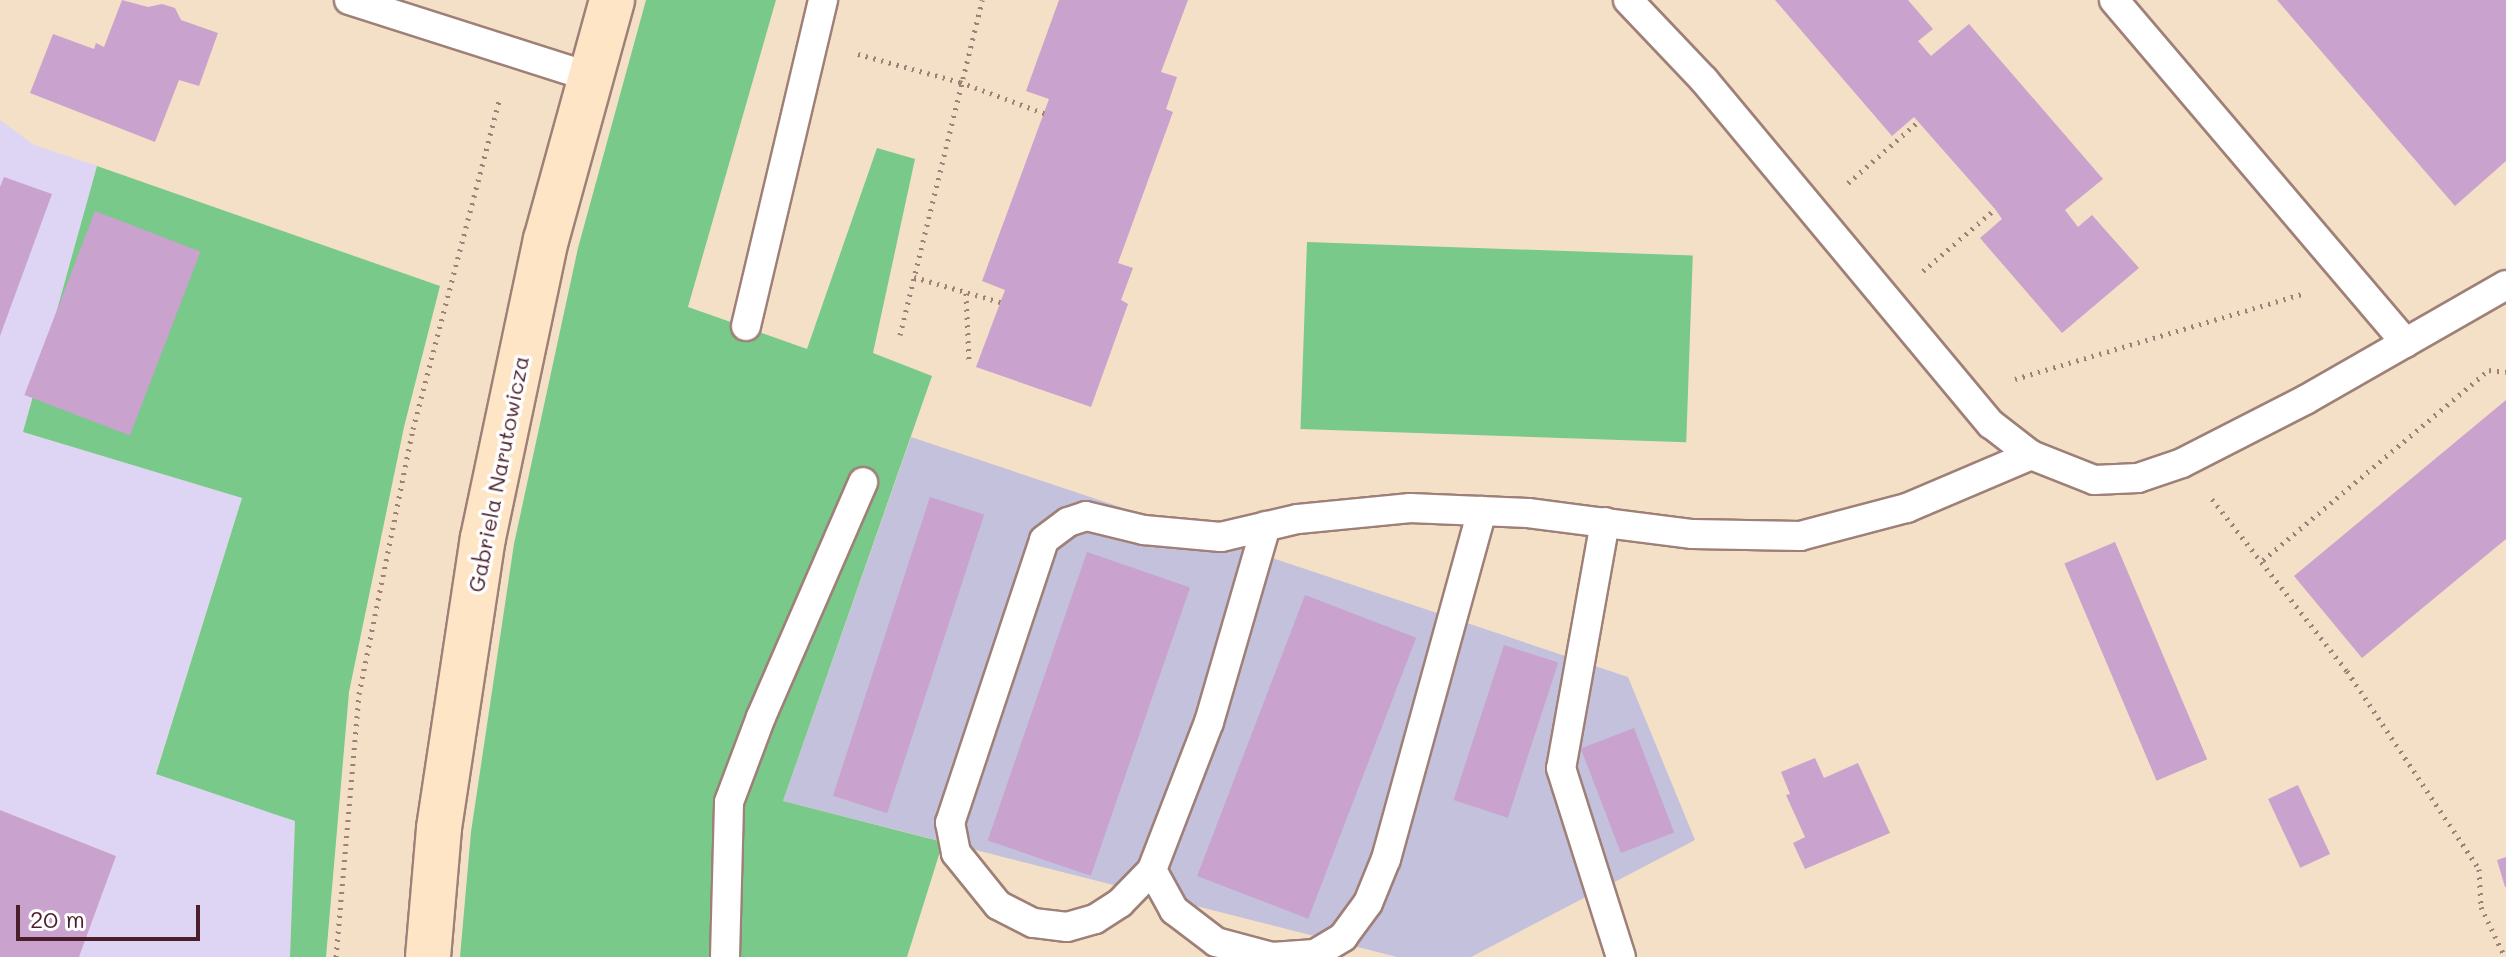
<!DOCTYPE html>
<style>
body{margin:0}
#map{position:relative;width:2506px;height:957px;overflow:hidden;background:#f4e0c6;font-family:Mali,sans-serif}
div>[style]{position:absolute}
[style*='--x']{left:calc(var(--x)*1px);top:calc(var(--y)*1px);width:calc(var(--w)*1px);rotate:calc(var(--a)*1deg)}
.built>*{inset:0;background:#ded5f5}
.industrial>*{inset:0;background:#c3c1db}
.green>*{inset:0;background:#78c98a;transform-origin:0 0}
.building>*{inset:0;background:#c9a2cd;transform-origin:0 0}
.path>*{height:5px;margin-top:-2.5px;transform-origin:0;background:repeating-linear-gradient(90deg,#9f8078 0 2px,transparent 0 8px)}
.roads{filter:drop-shadow(2px 0 #9f8078) drop-shadow(-2px 0 #9f8078) drop-shadow(0 2px #9f8078) drop-shadow(0 -2px #9f8078)}
.lane>*{height:28px;margin:-14px;padding:0 14px;transform-origin:14px;border-radius:14px;background:#fff}
.secondary>*{height:44px;margin:-22px;padding:0 22px;transform-origin:22px;border-radius:22px;background:#fee5c5}
span{translate:-50% -50%;white-space:nowrap;text-align:center;line-height:1.15;-webkit-text-stroke:7px #fff;paint-order:stroke}
.street-label{font-size:22px;color:#4a1f2b}
.scale{position:absolute;left:16px;top:905px;width:184px;height:36px;box-sizing:border-box;border:4px solid #4a1f2b;border-top:0;padding-left:10px;font-size:24px;line-height:28px;white-space:nowrap;color:#4a1f2b;-webkit-text-stroke:6px #fff;paint-order:stroke}
</style>
<div id="map">
<div class="built">
<i style="clip-path:polygon(0 120px,34px 145px,97px 166px,23px 432px,242px 498px,156px 773px,295px 821px,290px 957px,79px 957px,116px 856px,0 810px)"></i>
</div>
<div class="industrial">
<i style="clip-path:polygon(911px 437px,1628px 677px,1695px 840px,1471px 957px,1397px 957px,783px 801px)"></i>
</div>
<div class="green">
<i style="clip-path:polygon(646px 0,776px 0,688px 307px,807px 349px,877px 148px,915px 159px,873px 353px,932px 376px,783px 801px,943px 842px,907px 957px,460px 957px,471px 832px,514px 544px,578px 248px)"></i>
<i style="clip-path:polygon(97px 166px,440px 286px,404px 427px,349px 692px,326px 957px,290px 957px,295px 821px,156px 774px,242px 498px,23px 432px)"></i>
<i style="left:1307px;top:242px;width:386px;height:187px;rotate:2deg"></i>
</div>
<div class="building">
<i style="clip-path:polygon(122px 0,148px 7px,162px 4px,175px 8px,181px 20px,218px 33px,199px 86px,179px 80px,155px 142px,30px 93px,53px 34px,94px 49px,96px 43px,104px 47px)"></i>
<i style="clip-path:polygon(1059px 0,1188px 0,1161px 72px,1177px 77px,1166px 109px,1173px 112px,1118px 263px,1133px 268px,1121px 300px,1128px 304px,1091px 407px,976px 367px,1005px 290px,982px 281px,1049px 99px,1026px 91px)"></i>
<i style="clip-path:polygon(1775px 0,1908px 0,1933px 29px,1918px 41px,1931px 56px,1969px 24px,2103px 179px,2065px 210px,2078px 227px,2092px 215px,2139px 268px,2062px 333px,1980px 238px,2002px 219px,1995px 209px,1914px 117px,1892px 136px)"></i>
<i style="clip-path:polygon(2277px 0,2506px 0,2506px 161px,2455px 206px)"></i>
<i style="clip-path:polygon(4px 177px,52px 194px,0 336px,0 187px)"></i>
<i style="left:95px;top:211px;width:113px;height:197px;rotate:21deg"></i>
<i style="clip-path:polygon(2506px 400px,2506px 539px,2362px 658px,2294px 576px)"></i>
<i style="left:930px;top:497px;width:57px;height:314px;rotate:18deg"></i>
<i style="left:2115px;top:542px;width:236px;height:55px;rotate:67deg"></i>
<i style="left:1087px;top:552px;width:109px;height:305px;rotate:19deg"></i>
<i style="left:1305px;top:595px;width:119px;height:301px;rotate:21deg"></i>
<i style="left:1504px;top:645px;width:57px;height:163px;rotate:18deg"></i>
<i style="left:1634px;top:728px;width:112px;height:57px;rotate:69deg"></i>
<i style="clip-path:polygon(1815px 758px,1824px 778px,1858px 763px,1890px 833px,1805px 869px,1793px 843px,1805px 837px,1786px 795px,1790px 794px,1781px 772px)"></i>
<i style="left:2298px;top:785px;width:76px;height:33px;rotate:65deg"></i>
<i style="clip-path:polygon(0 810px,116px 856px,79px 957px,0 957px)"></i>
<i style="clip-path:polygon(2506px 857px,2506px 887px,2505px 887px,2497px 860px)"></i>
</div>
<div class="path">
<i style="--x:858;--y:54;--w:106;--a:15.4"></i>
<i style="--x:960;--y:82;--w:90;--a:20.3"></i>
<i style="--x:1848;--y:183;--w:94;--a:-41.1"></i>
<i style="--x:1923;--y:271;--w:95;--a:-40.7"></i>
<i style="--x:914;--y:277;--w:90;--a:16.2"></i>
<i style="--x:966;--y:293;--w:69;--a:87.5"></i>
<i style="--x:900;--y:335;--w:345;--a:-76.2"></i>
<i style="--x:2015;--y:379;--w:302;--a:-16.5"></i>
<i style="--x:2212;--y:499;--w:219;--a:51.9"></i>
<i style="--x:2347;--y:671;--w:238;--a:56.3"></i>
<i style="--x:2479;--y:869;--w:38;--a:87"></i>
<i style="--x:2481;--y:907;--w:55;--a:64.4"></i>
<i style="--x:2263;--y:560;--w:295;--a:-40.1"></i>
<i style="--x:2489;--y:370;--w:17;--a:7"></i>
<i style="--x:336;--y:957;--w:264;--a:-85"></i>
<i style="--x:359;--y:694;--w:270;--a:-78.5"></i>
<i style="--x:413;--y:429;--w:343;--a:-75.3"></i>
</div>
<div class="roads">
<div class="lane">
<i style="--x:349;--y:0;--w:253;--a:17.7"></i>
<i style="--x:1628;--y:0;--w:110;--a:46.5"></i>
<i style="--x:1704;--y:80;--w:448;--a:50.2"></i>
<i style="--x:1991;--y:424;--w:51;--a:37.8"></i>
<i style="--x:2031;--y:455;--w:68;--a:21.6"></i>
<i style="--x:2094;--y:480;--w:44;--a:-2.6"></i>
<i style="--x:2138;--y:478;--w:46;--a:-18.8"></i>
<i style="--x:2182;--y:463;--w:140;--a:-27.1"></i>
<i style="--x:2307;--y:399;--w:229;--a:-29.8"></i>
<i style="--x:2114;--y:0;--w:450;--a:49.6"></i>
<i style="--x:746;--y:326;--w:335;--a:-76.7"></i>
<i style="--x:1605;--y:522;--w:250;--a:100.1"></i>
<i style="--x:1561;--y:768;--w:198;--a:72.4"></i>
<i style="--x:1266;--y:526;--w:204;--a:106.2"></i>
<i style="--x:1209;--y:722;--w:159;--a:111.1"></i>
<i style="--x:1152;--y:870;--w:46;--a:134.1"></i>
<i style="--x:1120;--y:903;--w:30;--a:147"></i>
<i style="--x:1095;--y:919;--w:29;--a:164"></i>
<i style="--x:1067;--y:927;--w:34;--a:-173"></i>
<i style="--x:1033;--y:923;--w:39;--a:-153"></i>
<i style="--x:998;--y:905;--w:67;--a:-128.9"></i>
<i style="--x:956;--y:853;--w:31;--a:-101"></i>
<i style="--x:950;--y:823;--w:298;--a:-71.6"></i>
<i style="--x:1044;--y:540;--w:30;--a:-37"></i>
<i style="--x:1068;--y:522;--w:19;--a:-18"></i>
<i style="--x:1086;--y:516;--w:60;--a:13.6"></i>
<i style="--x:1144;--y:530;--w:77;--a:5.2"></i>
<i style="--x:1221;--y:537;--w:79;--a:-13.2"></i>
<i style="--x:1298;--y:519;--w:113;--a:-5.6"></i>
<i style="--x:1410;--y:508;--w:118;--a:2.4"></i>
<i style="--x:1528;--y:513;--w:166;--a:7.3"></i>
<i style="--x:1693;--y:534;--w:107;--a:1.1"></i>
<i style="--x:1800;--y:536;--w:111;--a:-14.7"></i>
<i style="--x:1907;--y:508;--w:135;--a:-23.1"></i>
<i style="--x:1152;--y:870;--w:46;--a:61.2"></i>
<i style="--x:1174;--y:910;--w:53;--a:37.3"></i>
<i style="--x:1216;--y:942;--w:58;--a:15"></i>
<i style="--x:1272;--y:957;--w:43;--a:-4"></i>
<i style="--x:1315;--y:954;--w:33;--a:-31"></i>
<i style="--x:1343;--y:937;--w:42;--a:-53.7"></i>
<i style="--x:1368;--y:903;--w:48;--a:-67.8"></i>
<i style="--x:1386;--y:859;--w:361;--a:-74.6"></i>
<i style="--x:725;--y:957;--w:155;--a:-88.5"></i>
<i style="--x:729;--y:802;--w:91;--a:-69.4"></i>
<i style="--x:761;--y:717;--w:256;--a:-66.5"></i>
</div>
<div class="secondary">
<i style="--x:428;--y:957;--w:129;--a:-85.1"></i>
<i style="--x:439;--y:828;--w:293;--a:-81.4"></i>
<i style="--x:483;--y:538;--w:305;--a:-78.1"></i>
<i style="--x:546;--y:240;--w:249;--a:-74.6"></i>
</div>
</div>
<div class="street-label">
<span style="left:498px;top:474px;rotate:-79deg">Gabriela Narutowicza</span>
</div>
<div class="scale">20 m</div>
</div>
